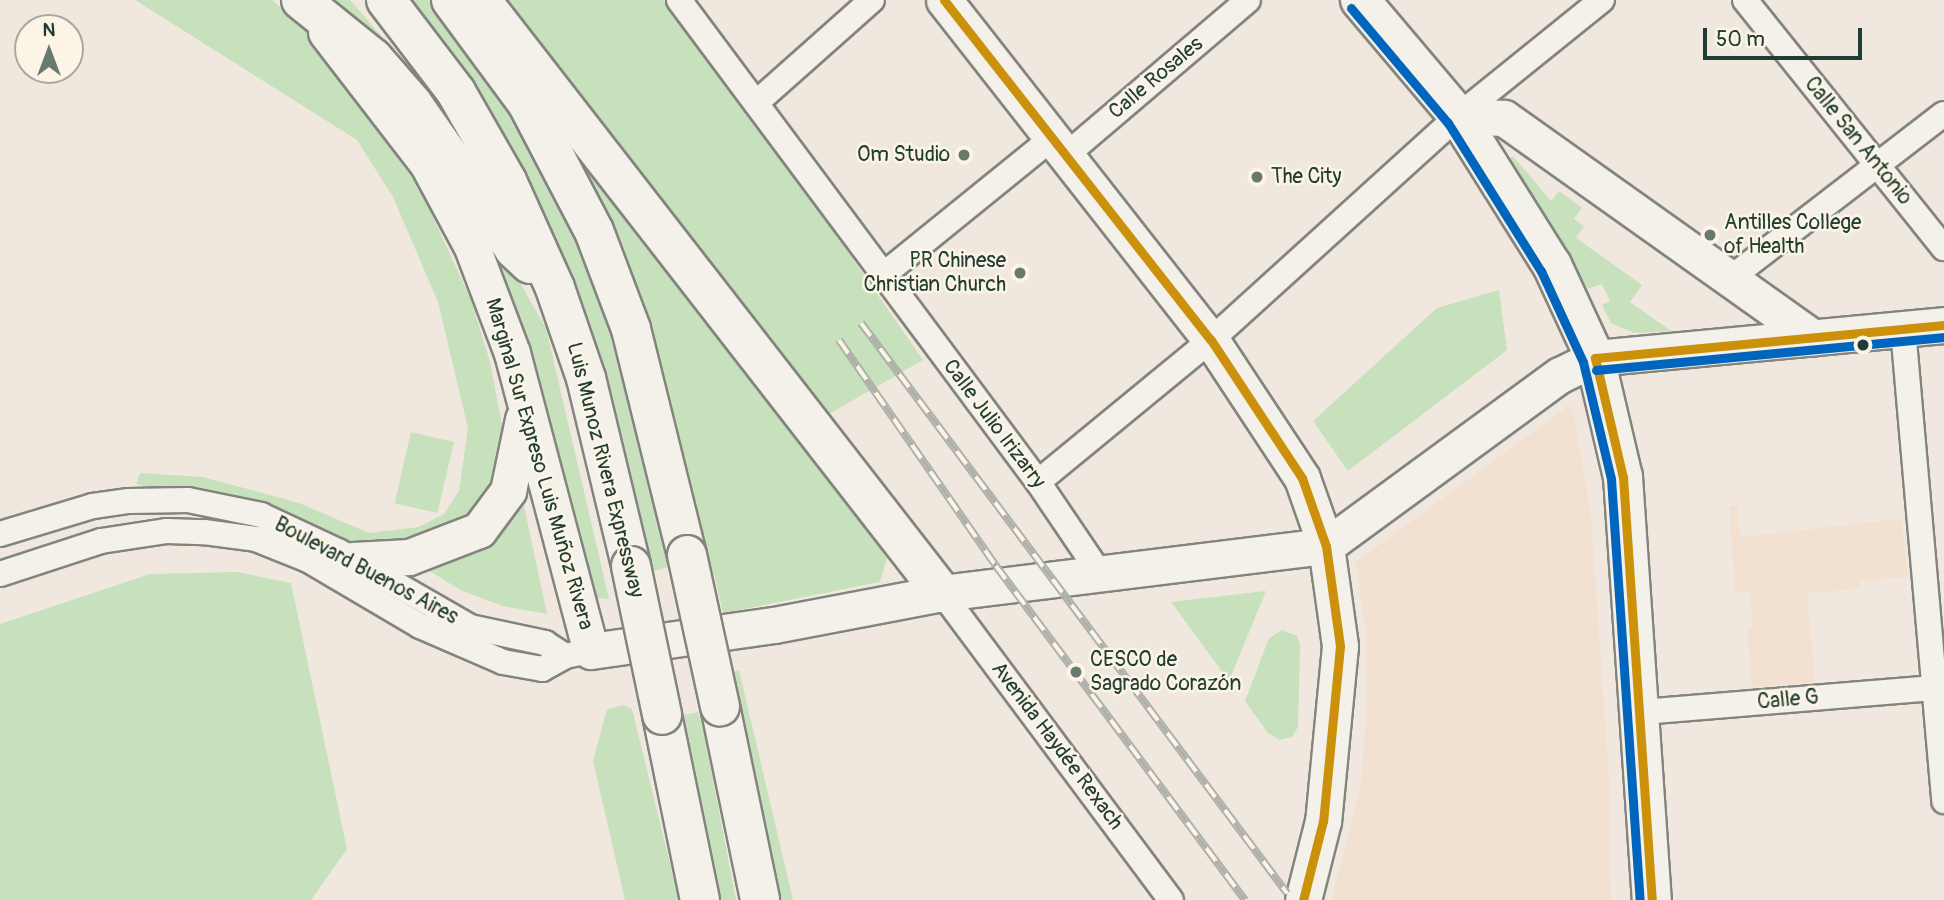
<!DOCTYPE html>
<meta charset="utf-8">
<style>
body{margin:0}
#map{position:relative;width:1944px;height:900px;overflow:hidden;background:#f0e8de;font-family:Pangolin,sans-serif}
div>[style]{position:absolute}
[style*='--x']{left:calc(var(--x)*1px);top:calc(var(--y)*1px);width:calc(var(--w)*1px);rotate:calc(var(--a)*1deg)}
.built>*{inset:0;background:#f2e0d0}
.green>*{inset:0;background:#c6e1bb;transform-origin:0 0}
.roads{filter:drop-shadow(2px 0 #83847e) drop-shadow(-2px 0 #83847e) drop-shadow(0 2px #83847e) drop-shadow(0 -2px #83847e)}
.street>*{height:24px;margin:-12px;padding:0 12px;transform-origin:12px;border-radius:12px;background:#f4f0ea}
.secondary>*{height:35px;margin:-17.5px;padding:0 17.5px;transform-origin:17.5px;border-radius:17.5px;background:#f4f0ea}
.primary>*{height:38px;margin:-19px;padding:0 19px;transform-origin:19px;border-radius:19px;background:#f4f0ea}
.highway>*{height:38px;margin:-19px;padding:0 19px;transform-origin:19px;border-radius:19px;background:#f4f0ea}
.rail>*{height:8px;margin-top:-4px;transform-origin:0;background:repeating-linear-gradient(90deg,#fcf5e5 0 16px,#afb1ab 0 32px);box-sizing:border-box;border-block:2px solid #afb1ab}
.bridges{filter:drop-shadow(2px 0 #83847e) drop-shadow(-2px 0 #83847e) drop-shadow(0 2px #83847e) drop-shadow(0 -2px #83847e)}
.highway-bridge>*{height:38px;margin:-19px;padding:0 19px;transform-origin:19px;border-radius:19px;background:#f4f0ea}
.bus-1>*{height:9px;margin:-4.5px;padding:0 4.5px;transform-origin:4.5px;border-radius:4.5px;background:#cc910a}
.bus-2>*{height:9px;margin:-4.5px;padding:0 4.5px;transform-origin:4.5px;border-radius:4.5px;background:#0065bd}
.dots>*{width:19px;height:19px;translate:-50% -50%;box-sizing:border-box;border:4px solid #fcf5e5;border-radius:50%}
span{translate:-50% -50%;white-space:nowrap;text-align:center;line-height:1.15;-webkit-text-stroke:5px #fcf5e5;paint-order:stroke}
.street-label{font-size:21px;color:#1f3d34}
.poi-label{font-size:21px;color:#1f3d34}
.right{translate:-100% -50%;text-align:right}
.left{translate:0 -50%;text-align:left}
.north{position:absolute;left:14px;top:14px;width:70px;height:70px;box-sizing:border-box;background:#fcf5e5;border:2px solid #a4ab9e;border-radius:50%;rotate:0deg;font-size:19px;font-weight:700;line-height:28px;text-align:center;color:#1f3d34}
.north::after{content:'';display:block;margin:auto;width:24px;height:32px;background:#687970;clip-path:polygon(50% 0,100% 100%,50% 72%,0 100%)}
.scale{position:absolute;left:1703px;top:28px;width:159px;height:32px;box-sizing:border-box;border:4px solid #1f3d34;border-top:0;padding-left:9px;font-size:21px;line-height:24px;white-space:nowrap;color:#1f3d34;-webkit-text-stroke:5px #fcf5e5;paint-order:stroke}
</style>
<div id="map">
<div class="built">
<i style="clip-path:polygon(1566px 408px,1571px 408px,1574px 415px,1591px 515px,1610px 796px,1611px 900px,1331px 900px,1361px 786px,1367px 702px,1366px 634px,1356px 562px)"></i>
<i style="clip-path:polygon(1737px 505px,1740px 537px,1901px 519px,1908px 577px,1860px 581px,1860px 587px,1845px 590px,1807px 593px,1815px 682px,1752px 687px,1747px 629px,1753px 628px,1750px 592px,1735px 593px,1729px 506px)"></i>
</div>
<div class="green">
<i style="clip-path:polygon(135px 0,272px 0,310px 33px,420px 189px,471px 300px,490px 362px,505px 441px,486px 501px,429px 547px,354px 543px,299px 520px,136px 484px,140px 473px,203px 477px,299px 503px,369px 533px,419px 527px,444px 514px,459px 491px,468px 428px,438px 302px,393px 197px,357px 140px)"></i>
<i style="clip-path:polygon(325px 0,350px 0,383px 38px,388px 51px)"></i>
<i style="clip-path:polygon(405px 0,431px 0,450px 23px,500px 94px,576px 242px,610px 321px,634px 399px,668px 567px,653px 571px,589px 327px,553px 245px)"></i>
<i style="clip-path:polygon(496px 0,664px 0,736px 91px,923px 360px,829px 414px)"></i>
<i style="clip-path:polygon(533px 78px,887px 557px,880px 582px,723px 613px,714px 574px,702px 560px)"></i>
<i style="clip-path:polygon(1513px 156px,1551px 201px,1559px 191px,1582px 208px,1574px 219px,1584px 226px,1576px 238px,1642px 285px,1630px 302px,1671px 331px,1634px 333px,1611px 323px,1602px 305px,1610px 301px,1602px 284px,1588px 289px,1508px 160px)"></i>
<i style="clip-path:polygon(479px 212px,546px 328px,609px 599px,576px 597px)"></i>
<i style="clip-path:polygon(1499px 290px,1507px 350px,1348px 471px,1313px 421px,1437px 308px)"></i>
<i style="left:411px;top:432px;width:44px;height:73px;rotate:13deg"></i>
<i style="clip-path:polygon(520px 487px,547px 614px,503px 606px,460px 590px,422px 566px)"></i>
<i style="clip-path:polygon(237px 572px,291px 583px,347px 849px,311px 900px,0 900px,0 624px,150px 574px)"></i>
<i style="clip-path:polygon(1266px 591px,1229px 681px,1171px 602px)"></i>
<i style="clip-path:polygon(1282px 630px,1297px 636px,1300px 645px,1298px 727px,1292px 737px,1280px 740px,1268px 733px,1245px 701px,1269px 638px)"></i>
<i style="clip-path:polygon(739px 670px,793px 900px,774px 900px,726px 673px)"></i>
<i style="clip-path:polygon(624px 705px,632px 709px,679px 900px,625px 900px,593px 761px,607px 709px)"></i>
<i style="clip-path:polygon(698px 712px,704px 733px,736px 900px,721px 900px,684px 715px)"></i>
</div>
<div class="roads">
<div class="street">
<i style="--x:679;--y:0;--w:601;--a:53.32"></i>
<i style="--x:1038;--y:482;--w:112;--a:55.9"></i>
<i style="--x:1745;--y:0;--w:318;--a:51.3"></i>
<i style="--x:756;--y:103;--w:155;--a:-41.6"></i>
<i style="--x:1065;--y:156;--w:240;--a:-40.4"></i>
<i style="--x:883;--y:275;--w:216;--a:-39"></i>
<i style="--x:1732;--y:277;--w:267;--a:-37.6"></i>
<i style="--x:1903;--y:329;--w:474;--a:85"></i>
<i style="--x:1038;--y:482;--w:224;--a:-39.4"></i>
<i style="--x:1211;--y:340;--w:333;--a:-42.2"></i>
<i style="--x:1458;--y:116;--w:185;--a:-38.9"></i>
<i style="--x:0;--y:534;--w:97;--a:-16.8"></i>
<i style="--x:93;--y:506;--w:36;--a:-8"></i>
<i style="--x:129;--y:501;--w:59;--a:-1"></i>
<i style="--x:188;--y:500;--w:75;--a:11.6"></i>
<i style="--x:261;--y:515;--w:85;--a:25.1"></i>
<i style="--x:338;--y:551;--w:152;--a:29.9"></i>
<i style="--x:470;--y:627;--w:77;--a:12"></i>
<i style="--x:545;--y:643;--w:24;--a:33"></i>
<i style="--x:0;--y:574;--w:106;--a:-18.1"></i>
<i style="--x:101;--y:541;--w:67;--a:-8.6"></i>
<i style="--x:167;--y:531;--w:37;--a:2"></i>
<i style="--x:204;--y:532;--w:52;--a:7.7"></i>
<i style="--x:256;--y:539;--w:56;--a:22"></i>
<i style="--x:308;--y:560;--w:130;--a:30.5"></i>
<i style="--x:420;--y:626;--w:90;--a:23.4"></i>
<i style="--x:503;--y:662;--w:40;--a:10"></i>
<i style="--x:542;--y:669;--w:26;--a:-29"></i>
<i style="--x:565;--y:656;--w:26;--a:-11"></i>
<i style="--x:942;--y:593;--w:383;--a:53.3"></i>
<i style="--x:1642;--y:712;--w:293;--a:-4.7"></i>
</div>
<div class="secondary">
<i style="--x:944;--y:0;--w:432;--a:51.9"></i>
<i style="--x:1211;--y:340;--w:165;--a:56.6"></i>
<i style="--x:1302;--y:478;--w:72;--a:70.6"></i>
<i style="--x:1326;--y:546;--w:101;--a:82"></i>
<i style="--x:1340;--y:646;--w:176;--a:95.5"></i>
<i style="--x:1323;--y:821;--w:81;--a:104.2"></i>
<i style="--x:326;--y:32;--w:165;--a:52.4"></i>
<i style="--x:427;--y:163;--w:95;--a:61.8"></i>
<i style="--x:472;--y:247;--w:113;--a:69.3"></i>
<i style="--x:512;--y:353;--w:308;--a:75.2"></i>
<i style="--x:591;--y:651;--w:185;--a:-8.1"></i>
<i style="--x:774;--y:625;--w:171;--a:-10.8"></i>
<i style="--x:942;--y:593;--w:387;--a:-7"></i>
<i style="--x:1326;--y:546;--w:290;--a:-36.2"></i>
<i style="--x:1560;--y:375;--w:39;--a:-26"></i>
<i style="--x:1595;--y:358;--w:351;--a:-5.4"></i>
<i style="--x:1458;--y:116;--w:46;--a:2.5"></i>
<i style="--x:1504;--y:118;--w:379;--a:35.4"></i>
<i style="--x:353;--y:560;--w:56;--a:-3.1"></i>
<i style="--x:409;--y:557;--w:75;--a:-21.1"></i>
<i style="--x:479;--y:530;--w:49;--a:-53.4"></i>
<i style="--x:508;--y:491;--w:74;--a:-78.2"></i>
</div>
<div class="primary">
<i style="--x:1360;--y:0;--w:152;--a:49.8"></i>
<i style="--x:1458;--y:116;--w:176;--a:57.8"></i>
<i style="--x:1552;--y:265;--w:102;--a:65.2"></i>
<i style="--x:1595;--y:358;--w:122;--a:76.8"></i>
<i style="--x:1623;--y:477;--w:424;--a:86.1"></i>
</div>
<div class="highway">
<i style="--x:301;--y:0;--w:92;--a:38.9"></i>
<i style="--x:373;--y:58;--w:61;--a:49"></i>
<i style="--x:413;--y:104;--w:177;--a:55.1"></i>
<i style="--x:514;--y:249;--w:22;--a:43"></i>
<i style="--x:386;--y:0;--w:116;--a:52.7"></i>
<i style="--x:456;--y:92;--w:103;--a:60.2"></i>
<i style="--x:507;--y:181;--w:117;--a:65.8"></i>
<i style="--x:555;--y:288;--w:95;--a:71"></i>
<i style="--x:586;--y:378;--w:193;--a:76.5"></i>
<i style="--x:451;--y:0;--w:128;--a:53.6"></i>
<i style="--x:527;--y:103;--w:144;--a:62.4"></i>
<i style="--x:594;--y:231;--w:105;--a:69.3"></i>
<i style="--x:631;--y:329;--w:233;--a:76.1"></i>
<i style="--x:481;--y:0;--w:751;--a:52.14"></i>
<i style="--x:720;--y:706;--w:198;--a:78.3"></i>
<i style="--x:662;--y:715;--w:189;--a:78.4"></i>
</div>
</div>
<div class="rail">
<i style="--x:861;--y:323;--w:712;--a:53.23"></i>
<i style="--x:839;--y:340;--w:275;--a:55.2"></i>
<i style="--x:996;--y:566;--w:417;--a:53.3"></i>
</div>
<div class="bridges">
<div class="highway-bridge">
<i style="--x:687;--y:555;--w:155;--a:77.7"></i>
<i style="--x:631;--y:566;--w:152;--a:78.2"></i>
</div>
</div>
<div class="bus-1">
<i style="--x:944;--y:0;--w:432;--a:51.9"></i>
<i style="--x:1211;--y:340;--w:165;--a:56.6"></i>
<i style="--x:1302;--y:478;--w:72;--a:70.6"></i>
<i style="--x:1326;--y:546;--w:101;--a:82"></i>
<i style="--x:1340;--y:646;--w:176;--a:95.5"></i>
<i style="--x:1323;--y:821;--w:81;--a:104.2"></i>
<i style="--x:1595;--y:358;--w:122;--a:76.8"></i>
<i style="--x:1623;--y:477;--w:424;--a:86.1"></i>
<i style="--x:1595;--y:358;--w:351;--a:-5.4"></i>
</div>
<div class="bus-2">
<i style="--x:1351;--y:8;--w:150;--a:49.9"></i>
<i style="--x:1448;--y:123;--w:175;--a:57.9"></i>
<i style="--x:1541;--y:271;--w:100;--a:65.2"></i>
<i style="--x:1583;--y:362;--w:120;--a:76.5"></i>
<i style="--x:1611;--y:479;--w:422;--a:86.1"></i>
<i style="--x:1596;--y:370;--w:350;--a:-5.4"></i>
</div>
<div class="dots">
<i style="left:964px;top:155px;background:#687970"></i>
<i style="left:1257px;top:177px;background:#687970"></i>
<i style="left:1710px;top:235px;background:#687970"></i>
<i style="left:1020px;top:273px;background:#687970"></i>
<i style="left:1863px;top:345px;background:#1f3d34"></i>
<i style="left:1076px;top:672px;background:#687970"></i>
</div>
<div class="street-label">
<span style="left:1156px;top:78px;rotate:-40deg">Calle Rosales</span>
<span style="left:1858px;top:141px;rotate:51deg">Calle San Antonio</span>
<span style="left:994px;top:424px;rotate:53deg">Calle Julio Irizarry</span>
<span style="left:539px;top:464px;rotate:74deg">Marginal Sur Expreso Luis Muñoz Rivera</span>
<span style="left:605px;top:470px;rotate:76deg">Luis Munoz Rivera Expressway</span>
<span style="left:366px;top:571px;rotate:28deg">Boulevard Buenos Aires</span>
<span style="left:1788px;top:700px;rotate:-5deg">Calle G</span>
<span style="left:1057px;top:746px;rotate:53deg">Avenida Haydée Rexach</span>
</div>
<div class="poi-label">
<span class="right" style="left:950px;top:155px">Om Studio</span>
<span class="left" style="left:1271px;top:177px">The City</span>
<span class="left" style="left:1724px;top:235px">Antilles College<br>of Health</span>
<span class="right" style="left:1006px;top:273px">PR Chinese<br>Christian Church</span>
<span class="left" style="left:1090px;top:672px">CESCO de<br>Sagrado Corazón</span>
</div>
<div class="north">N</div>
<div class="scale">50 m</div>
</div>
